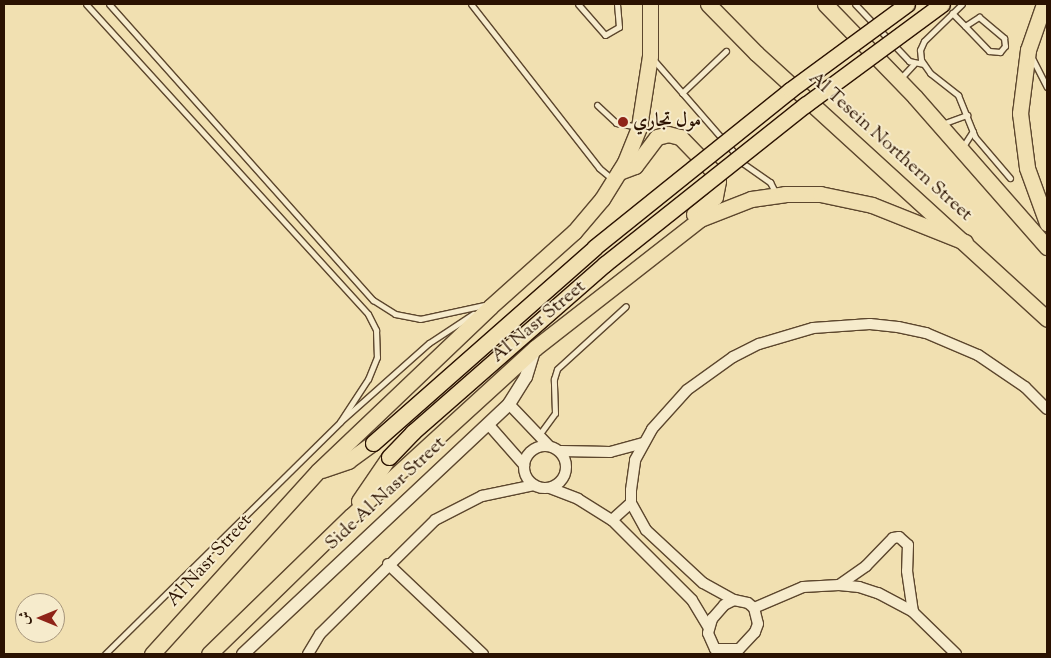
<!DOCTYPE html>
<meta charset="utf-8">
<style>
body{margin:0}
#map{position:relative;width:1051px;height:658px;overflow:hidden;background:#f1e0b1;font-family:"Sorts Mill Goudy",Amiri,serif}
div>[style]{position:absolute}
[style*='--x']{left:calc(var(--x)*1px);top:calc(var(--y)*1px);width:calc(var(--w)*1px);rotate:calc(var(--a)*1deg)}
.roads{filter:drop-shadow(1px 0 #5c462d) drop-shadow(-1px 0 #5c462d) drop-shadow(0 1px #5c462d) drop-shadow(0 -1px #5c462d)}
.service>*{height:5px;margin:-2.5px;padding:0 2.5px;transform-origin:2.5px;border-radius:2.5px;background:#f6ebcc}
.minor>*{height:10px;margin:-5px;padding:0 5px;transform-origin:5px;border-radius:5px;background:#f6ebcc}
.minor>.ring{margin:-5px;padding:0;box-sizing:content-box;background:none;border:10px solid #f6ebcc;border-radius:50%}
.tertiary>*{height:12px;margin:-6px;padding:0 6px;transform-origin:6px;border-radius:6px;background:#f6ebcc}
.primary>*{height:15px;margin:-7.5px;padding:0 7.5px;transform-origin:7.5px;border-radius:7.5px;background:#f1e0b1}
.bridges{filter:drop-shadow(1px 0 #2b1201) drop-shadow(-1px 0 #2b1201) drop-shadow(0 1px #2b1201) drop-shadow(0 -1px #2b1201)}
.primary-bridge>*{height:15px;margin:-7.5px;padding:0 7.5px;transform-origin:7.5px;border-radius:7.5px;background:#f1e0b1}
.dots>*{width:14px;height:14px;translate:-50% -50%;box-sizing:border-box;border:2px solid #f6ebcc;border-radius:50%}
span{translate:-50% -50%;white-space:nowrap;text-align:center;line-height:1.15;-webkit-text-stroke:4px #f6ebcc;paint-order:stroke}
.poi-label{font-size:19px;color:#2b1201;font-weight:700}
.left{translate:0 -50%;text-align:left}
.street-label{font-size:19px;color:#2b1201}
.frame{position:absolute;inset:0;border:5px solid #2b1201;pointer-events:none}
.north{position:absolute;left:15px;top:593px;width:50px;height:50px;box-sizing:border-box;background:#f6ebcc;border:1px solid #a5947b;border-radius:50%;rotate:270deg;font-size:14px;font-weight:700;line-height:20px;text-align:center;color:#2b1201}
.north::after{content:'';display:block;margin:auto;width:18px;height:22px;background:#8f2418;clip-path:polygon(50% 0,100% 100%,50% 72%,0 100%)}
</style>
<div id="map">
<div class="roads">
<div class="service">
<i style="--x:86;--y:4;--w:419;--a:47.7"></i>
<i style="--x:368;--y:314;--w:18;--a:63"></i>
<i style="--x:376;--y:330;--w:27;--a:88"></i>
<i style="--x:377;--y:357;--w:24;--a:112"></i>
<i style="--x:368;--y:379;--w:51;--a:123.1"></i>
<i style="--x:109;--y:4;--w:397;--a:48.3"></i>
<i style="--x:373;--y:300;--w:26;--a:32"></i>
<i style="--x:395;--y:314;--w:25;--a:11"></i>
<i style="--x:420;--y:319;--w:66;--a:-12.2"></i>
<i style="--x:471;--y:4;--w:208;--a:52"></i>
<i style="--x:599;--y:168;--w:17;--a:40"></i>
<i style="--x:578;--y:4;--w:41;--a:48.9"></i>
<i style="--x:605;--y:35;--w:16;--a:-30"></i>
<i style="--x:619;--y:27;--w:23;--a:-95"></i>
<i style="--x:855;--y:4;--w:79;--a:46.5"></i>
<i style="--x:909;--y:61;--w:14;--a:12"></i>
<i style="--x:962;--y:4;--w:53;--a:135.8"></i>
<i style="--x:924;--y:41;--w:10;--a:114"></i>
<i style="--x:920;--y:50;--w:10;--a:84"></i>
<i style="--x:921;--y:60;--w:16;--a:55"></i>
<i style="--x:930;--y:73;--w:36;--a:38"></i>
<i style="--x:958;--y:95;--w:45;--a:68"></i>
<i style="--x:975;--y:137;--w:54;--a:49.5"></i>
<i style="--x:952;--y:13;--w:18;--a:45"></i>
<i style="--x:979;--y:17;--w:33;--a:40"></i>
<i style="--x:1004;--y:38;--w:8;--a:83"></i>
<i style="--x:1005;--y:46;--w:8;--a:130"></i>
<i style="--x:1000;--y:52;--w:11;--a:-175"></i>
<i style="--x:989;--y:51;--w:35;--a:-134"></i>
<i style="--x:965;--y:26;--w:17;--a:-33"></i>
<i style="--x:1031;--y:56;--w:35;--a:63"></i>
<i style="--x:652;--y:58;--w:140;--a:49"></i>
<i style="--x:744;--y:164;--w:32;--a:35"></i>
<i style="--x:770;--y:182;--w:13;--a:63"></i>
<i style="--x:899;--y:80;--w:22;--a:-47"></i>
<i style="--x:682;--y:93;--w:61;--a:-43.7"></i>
<i style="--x:597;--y:105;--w:26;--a:43"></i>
<i style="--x:616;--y:123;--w:22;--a:10"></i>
<i style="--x:942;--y:124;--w:27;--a:-20"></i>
<i style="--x:962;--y:148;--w:20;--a:-57"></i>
<i style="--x:539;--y:435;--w:27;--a:-54"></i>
<i style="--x:555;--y:413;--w:34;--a:-92"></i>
<i style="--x:554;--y:379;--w:10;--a:-73"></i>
<i style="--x:557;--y:369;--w:93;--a:-42.4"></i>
<i style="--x:105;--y:654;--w:330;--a:-44.6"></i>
<i style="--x:340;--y:422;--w:119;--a:-41.6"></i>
<i style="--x:429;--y:343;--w:53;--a:-33.4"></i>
</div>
<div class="minor">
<i style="--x:509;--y:404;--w:57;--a:46.4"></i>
<i style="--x:488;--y:424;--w:55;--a:48.7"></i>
<i class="ring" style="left:524px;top:446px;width:32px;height:32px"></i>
<i style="--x:561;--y:451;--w:49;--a:1.2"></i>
<i style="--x:610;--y:452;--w:34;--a:-15"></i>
<i style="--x:550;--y:488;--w:30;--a:21"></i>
<i style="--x:578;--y:499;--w:40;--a:32"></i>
<i style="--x:612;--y:520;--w:113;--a:45"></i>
<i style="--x:692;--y:600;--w:33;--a:59"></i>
<i style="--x:612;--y:520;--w:25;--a:-42"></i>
<i style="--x:388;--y:564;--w:131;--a:43.5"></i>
<i style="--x:839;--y:585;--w:33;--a:-35"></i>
<i style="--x:866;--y:566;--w:39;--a:-46"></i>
<i style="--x:893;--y:538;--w:6;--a:-9"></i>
<i style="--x:899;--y:537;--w:12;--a:42"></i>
<i style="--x:908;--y:545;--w:26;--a:92"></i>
<i style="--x:907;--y:571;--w:41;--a:81.7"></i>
<i style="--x:734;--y:600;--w:35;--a:-151"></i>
<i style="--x:703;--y:583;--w:78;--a:-137.1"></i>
<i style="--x:646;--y:530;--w:31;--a:-119"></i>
<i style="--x:631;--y:503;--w:13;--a:-90"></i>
<i style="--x:631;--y:490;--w:30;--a:-82"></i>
<i style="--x:635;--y:460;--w:35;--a:-61"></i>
<i style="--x:652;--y:429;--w:52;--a:-48.1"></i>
<i style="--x:687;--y:390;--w:57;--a:-35.7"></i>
<i style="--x:733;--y:357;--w:29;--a:-27"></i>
<i style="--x:759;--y:344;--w:56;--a:-16.5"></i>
<i style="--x:813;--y:328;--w:57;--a:-4"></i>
<i style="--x:870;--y:324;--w:28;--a:6"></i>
<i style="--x:898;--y:327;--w:29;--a:12"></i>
<i style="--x:926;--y:333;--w:56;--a:22.9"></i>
<i style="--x:978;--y:355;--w:57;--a:34.2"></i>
<i style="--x:1025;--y:387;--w:31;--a:45"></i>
<i style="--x:734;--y:600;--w:14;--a:12"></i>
<i style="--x:748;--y:603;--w:8;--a:40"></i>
<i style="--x:754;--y:608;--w:16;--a:76"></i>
<i style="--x:758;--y:624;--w:9;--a:111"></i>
<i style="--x:755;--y:632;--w:23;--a:133"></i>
<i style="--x:739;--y:649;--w:24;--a:180"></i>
<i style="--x:715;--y:649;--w:17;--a:-114"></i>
<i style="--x:708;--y:633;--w:15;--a:-74"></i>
<i style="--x:712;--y:619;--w:18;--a:-49"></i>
<i style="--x:724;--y:605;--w:11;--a:-27"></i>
<i style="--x:754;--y:608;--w:53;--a:-23.2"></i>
<i style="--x:803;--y:587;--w:36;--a:-3"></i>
<i style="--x:839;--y:585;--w:20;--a:6"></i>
<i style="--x:859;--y:587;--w:20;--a:18"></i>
<i style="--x:878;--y:593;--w:40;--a:28"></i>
<i style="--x:913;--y:612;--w:60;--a:44.3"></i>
<i style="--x:308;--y:654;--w:23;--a:-59"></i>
<i style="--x:320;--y:634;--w:162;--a:-44.7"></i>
<i style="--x:435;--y:520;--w:53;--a:-27.1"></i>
<i style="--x:482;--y:496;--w:53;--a:-11.9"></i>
</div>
<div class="tertiary">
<i style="--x:243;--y:654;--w:365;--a:-43.2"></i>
<i style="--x:509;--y:404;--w:32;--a:-58"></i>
<i style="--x:526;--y:377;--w:30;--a:-73"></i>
</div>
<div class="primary">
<i style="--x:708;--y:4;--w:69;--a:45.6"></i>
<i style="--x:756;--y:53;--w:394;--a:42.4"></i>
<i style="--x:825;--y:4;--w:129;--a:45.9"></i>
<i style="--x:915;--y:97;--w:200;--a:48.7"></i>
<i style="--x:1044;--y:4;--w:49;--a:109.2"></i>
<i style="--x:1028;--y:50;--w:64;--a:97.2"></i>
<i style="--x:1020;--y:113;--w:55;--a:82.7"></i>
<i style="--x:1027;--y:168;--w:59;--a:70"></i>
<i style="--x:619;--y:172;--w:17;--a:-21"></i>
<i style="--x:635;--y:166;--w:36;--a:-53"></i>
<i style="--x:657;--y:137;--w:11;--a:-15"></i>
<i style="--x:668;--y:134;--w:12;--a:14"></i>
<i style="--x:680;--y:137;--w:47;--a:45.9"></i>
<i style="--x:713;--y:171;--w:11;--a:63"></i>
<i style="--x:718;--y:181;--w:16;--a:101"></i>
<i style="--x:715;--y:197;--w:27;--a:141"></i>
<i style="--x:322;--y:470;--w:28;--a:-19"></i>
<i style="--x:348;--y:461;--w:31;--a:-36"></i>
<i style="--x:359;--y:501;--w:53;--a:-55.7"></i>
<i style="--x:152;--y:654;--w:247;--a:-47.8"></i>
<i style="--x:318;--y:471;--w:238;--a:-43.6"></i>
<i style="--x:490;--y:307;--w:113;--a:-41.8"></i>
<i style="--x:574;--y:232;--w:43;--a:-49.7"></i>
<i style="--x:602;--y:199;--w:44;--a:-58.1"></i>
<i style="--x:625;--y:162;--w:38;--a:-68"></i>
<i style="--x:639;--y:127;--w:72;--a:-81.2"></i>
<i style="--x:650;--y:56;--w:52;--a:-90"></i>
<i style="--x:209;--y:654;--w:198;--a:-44.2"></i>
<i style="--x:351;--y:516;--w:249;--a:-42.4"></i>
<i style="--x:535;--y:348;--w:209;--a:-38"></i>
<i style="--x:700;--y:219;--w:55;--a:-21.4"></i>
<i style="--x:751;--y:199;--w:34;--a:-8"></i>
<i style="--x:785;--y:194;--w:35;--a:0"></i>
<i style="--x:820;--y:194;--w:53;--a:11.9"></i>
<i style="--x:872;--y:205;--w:100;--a:21.7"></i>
</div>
</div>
<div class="bridges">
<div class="primary-bridge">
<i style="--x:373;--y:443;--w:296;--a:-41.4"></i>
<i style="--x:595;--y:247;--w:250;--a:-38.8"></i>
<i style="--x:790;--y:90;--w:145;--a:-36.3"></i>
<i style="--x:389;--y:457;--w:35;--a:-46"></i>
<i style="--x:413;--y:432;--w:255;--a:-41.2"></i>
<i style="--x:605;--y:264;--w:256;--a:-38.5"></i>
<i style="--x:805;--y:105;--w:170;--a:-36.4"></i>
</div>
</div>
<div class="dots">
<i style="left:623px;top:122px;background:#8f2418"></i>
</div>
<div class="poi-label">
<span class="left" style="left:633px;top:122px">مول تجاري</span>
</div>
<div class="street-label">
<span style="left:890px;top:147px;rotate:42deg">Al Tesein Northern Street</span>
<span style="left:539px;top:322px;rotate:-40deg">Al Nasr Street</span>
<span style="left:386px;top:494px;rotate:-43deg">Side Al Nasr Street</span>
<span style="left:210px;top:561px;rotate:-48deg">Al Nasr Street</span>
</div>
<div class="frame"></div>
<div class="north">ش</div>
</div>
